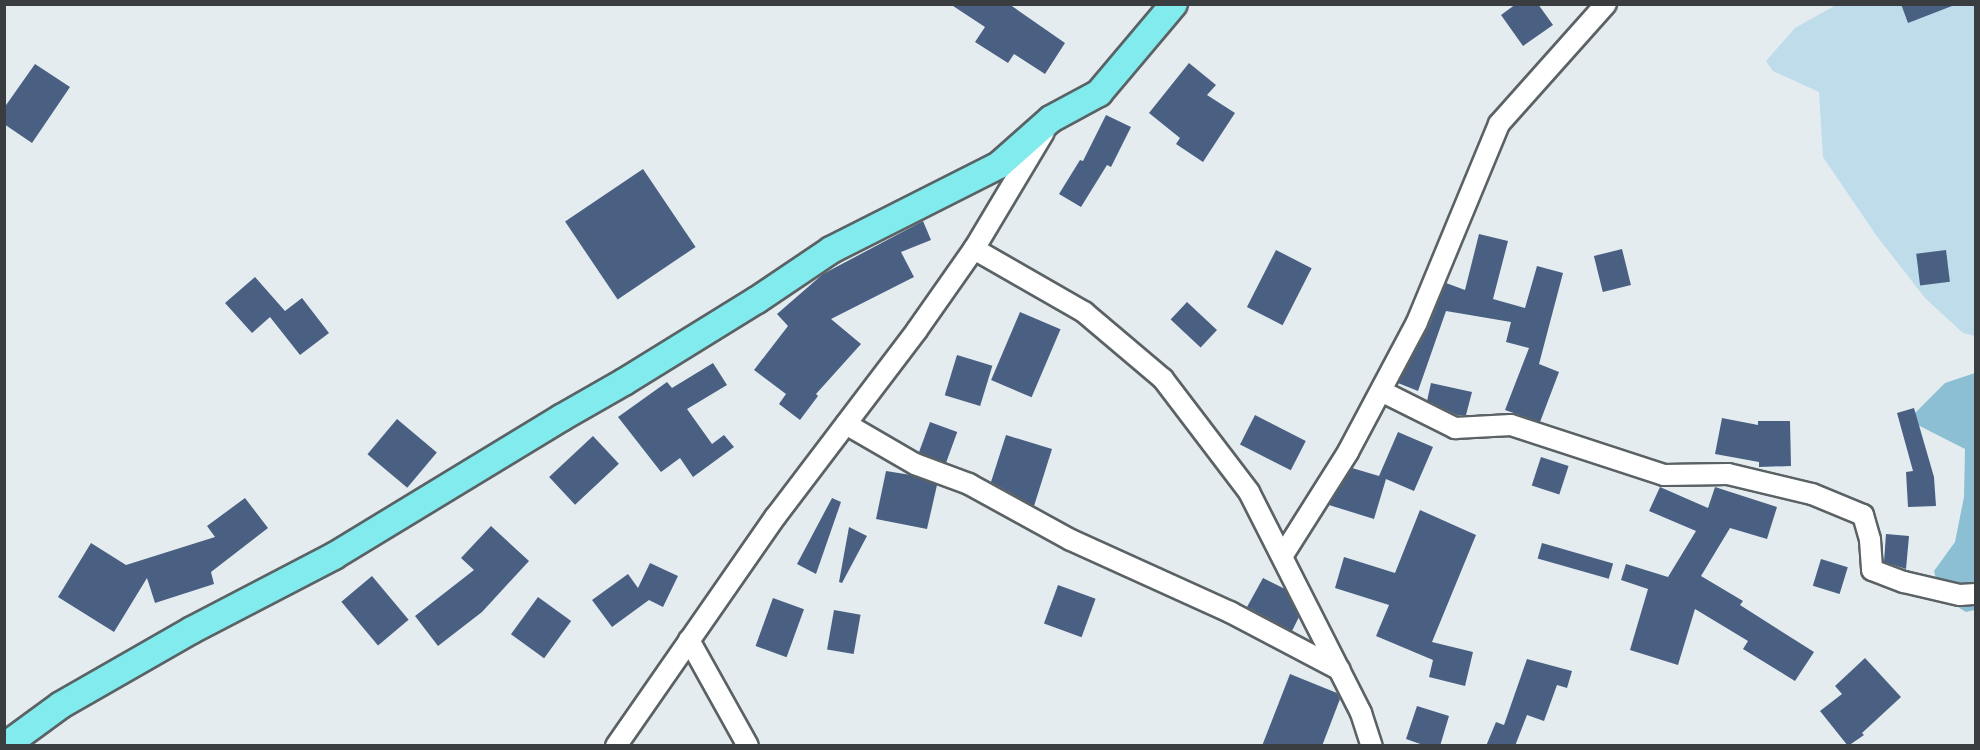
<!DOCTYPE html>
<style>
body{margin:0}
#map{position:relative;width:1980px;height:750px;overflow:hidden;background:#e4ecf0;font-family:Raleway,sans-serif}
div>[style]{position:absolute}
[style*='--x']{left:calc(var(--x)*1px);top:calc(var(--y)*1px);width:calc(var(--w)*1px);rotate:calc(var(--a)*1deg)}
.green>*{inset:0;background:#bedcea}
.forest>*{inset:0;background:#8cbed4}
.building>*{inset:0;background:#496082;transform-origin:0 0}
.roads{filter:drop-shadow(2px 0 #5a6265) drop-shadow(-2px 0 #5a6265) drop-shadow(0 2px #5a6265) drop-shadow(0 -2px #5a6265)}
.minor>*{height:20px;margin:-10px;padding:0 10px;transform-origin:10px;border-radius:10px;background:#fff}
.major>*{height:26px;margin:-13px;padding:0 13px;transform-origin:13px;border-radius:13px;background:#82ebed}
span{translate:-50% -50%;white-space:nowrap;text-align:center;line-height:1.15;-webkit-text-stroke:6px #f1fafe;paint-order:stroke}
.frame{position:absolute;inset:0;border:6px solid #3a3d3f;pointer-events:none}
</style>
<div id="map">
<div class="green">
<i style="clip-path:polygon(1836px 5px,1975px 5px,1975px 336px,1963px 333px,1925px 298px,1876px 235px,1823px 157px,1819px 92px,1773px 71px,1766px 61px,1795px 28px)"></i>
</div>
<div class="forest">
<i style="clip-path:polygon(1975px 373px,1975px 610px,1966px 612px,1941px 597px,1934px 571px,1955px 542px,1964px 497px,1965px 449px,1908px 420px,1945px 383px)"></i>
</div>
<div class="building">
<i style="clip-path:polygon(950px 4px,1009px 4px,1065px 43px,1045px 74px,1014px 54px,1008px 63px,975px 42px,985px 27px)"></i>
<i style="clip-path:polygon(1516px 4px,1538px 4px,1553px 25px,1523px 46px,1501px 15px)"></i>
<i style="clip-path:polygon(1901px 4px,1951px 4px,1952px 6px,1908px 23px)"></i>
<i style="clip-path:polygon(1189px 63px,1216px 85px,1207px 95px,1235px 113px,1203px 162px,1176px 144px,1180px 138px,1149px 113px)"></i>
<i style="clip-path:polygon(35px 64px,70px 87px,32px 143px,4px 124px,4px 108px)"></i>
<i style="clip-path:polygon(1106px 115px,1131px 127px,1111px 167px,1107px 165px,1081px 207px,1059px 194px,1080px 160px,1083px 161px)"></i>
<i style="left:643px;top:169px;width:94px;height:94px;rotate:56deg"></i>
<i style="clip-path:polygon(923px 221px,931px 240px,901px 252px,914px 277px,831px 319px,861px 344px,816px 394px,818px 396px,800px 420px,779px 404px,786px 394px,754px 370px,788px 326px,777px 314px,823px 274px)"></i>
<i style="clip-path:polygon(1479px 234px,1508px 241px,1493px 299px,1525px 308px,1537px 266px,1563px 273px,1539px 364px,1559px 372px,1540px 422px,1505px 410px,1529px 348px,1506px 342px,1511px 322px,1446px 311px,1418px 391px,1398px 383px,1428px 328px,1446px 283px,1465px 290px)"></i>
<i style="left:1622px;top:249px;width:37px;height:29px;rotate:76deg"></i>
<i style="left:1276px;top:250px;width:40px;height:64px;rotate:27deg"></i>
<i style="left:1946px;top:250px;width:32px;height:30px;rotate:83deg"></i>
<i style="clip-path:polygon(255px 277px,285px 311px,302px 298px,329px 333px,300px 355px,270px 317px,252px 333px,225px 303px)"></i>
<i style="left:1187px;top:302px;width:41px;height:24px;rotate:43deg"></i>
<i style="left:1020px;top:312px;width:44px;height:74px;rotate:23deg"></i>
<i style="left:957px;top:355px;width:37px;height:42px;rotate:17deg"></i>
<i style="clip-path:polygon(713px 363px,727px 385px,687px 409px,712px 444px,724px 435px,734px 447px,693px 477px,680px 458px,661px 472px,618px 417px,667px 382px,672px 388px)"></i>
<i style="clip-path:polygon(1431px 383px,1472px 392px,1466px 415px,1457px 415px,1427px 401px)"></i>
<i style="clip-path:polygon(1914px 408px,1934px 477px,1936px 506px,1908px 507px,1906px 472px,1913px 471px,1897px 413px)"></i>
<i style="left:1255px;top:415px;width:57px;height:33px;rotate:27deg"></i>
<i style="clip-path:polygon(1722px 418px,1758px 425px,1758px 421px,1790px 421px,1791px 466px,1759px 467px,1759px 462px,1715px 454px)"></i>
<i style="left:397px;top:419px;width:52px;height:46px;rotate:40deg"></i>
<i style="left:930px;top:422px;width:29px;height:33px;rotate:20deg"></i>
<i style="clip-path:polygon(1398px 432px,1433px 447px,1414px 491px,1386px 479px,1374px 519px,1329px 505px,1352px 468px,1379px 476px)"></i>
<i style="clip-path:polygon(1006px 435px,1052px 449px,1034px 506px,991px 482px)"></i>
<i style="left:593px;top:436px;width:38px;height:60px;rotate:47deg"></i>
<i style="left:1541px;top:457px;width:29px;height:30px;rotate:18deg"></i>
<i style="clip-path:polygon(886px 471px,911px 475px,937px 485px,927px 529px,876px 519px)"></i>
<i style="clip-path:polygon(1660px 487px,1708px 508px,1715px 487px,1777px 507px,1767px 539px,1730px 528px,1701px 576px,1743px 601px,1740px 605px,1814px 652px,1795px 681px,1743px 649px,1748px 641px,1695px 609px,1678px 665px,1630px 650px,1648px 589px,1621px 580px,1626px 564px,1668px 577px,1696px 531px,1649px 511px)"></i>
<i style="clip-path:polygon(245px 498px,268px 528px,211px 572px,214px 584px,155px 603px,147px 578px,114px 632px,58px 597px,91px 543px,126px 565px,215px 537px,207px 526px)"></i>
<i style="clip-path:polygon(832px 498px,841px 502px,816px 574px,797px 564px)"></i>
<i style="clip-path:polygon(1420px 510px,1476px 535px,1432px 642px,1473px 652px,1465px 686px,1429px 677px,1433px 660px,1376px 636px,1389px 605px,1335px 588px,1344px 557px,1395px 573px)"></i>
<i style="clip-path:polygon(491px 526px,529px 561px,482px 612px,438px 646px,415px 616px,474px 570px,461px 558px)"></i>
<i style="clip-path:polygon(849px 527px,867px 536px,842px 583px,839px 582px)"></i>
<i style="clip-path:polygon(1886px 534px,1909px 536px,1906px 569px,1884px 562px)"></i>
<i style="left:1542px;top:543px;width:74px;height:16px;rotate:16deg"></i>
<i style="left:1821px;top:559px;width:28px;height:28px;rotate:17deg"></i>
<i style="clip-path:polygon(650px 563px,678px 576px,663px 607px,649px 600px,612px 627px,592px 600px,628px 574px,638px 588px)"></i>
<i style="left:372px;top:576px;width:57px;height:40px;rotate:50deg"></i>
<i style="clip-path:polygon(1263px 578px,1285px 589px,1299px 617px,1292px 631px,1247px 607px)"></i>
<i style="left:1058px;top:585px;width:40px;height:41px;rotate:20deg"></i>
<i style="left:538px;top:597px;width:41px;height:46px;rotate:36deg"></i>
<i style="left:773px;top:598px;width:33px;height:51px;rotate:20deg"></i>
<i style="left:834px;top:610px;width:27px;height:40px;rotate:10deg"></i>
<i style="clip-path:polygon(1865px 658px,1901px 697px,1862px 733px,1864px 735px,1848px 746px,1820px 711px,1842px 694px,1835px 686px)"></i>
<i style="clip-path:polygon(1527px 659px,1572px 671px,1567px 688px,1557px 685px,1544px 721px,1527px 715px,1515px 746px,1486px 746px,1496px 722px,1504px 725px)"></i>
<i style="clip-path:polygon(1290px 674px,1337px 693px,1340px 699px,1322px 746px,1262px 746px)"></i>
<i style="clip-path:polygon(1417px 706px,1449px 716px,1440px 746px,1426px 746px,1406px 739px)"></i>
</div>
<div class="roads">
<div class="minor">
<i style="--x:974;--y:249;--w:127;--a:29.8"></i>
<i style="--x:1084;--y:312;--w:104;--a:40.3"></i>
<i style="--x:1163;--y:379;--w:142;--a:52.7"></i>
<i style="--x:1249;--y:492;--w:248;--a:63.1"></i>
<i style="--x:1361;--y:713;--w:35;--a:72"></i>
<i style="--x:1381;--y:391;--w:83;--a:26.6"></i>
<i style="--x:1455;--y:428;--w:56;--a:-3.1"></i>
<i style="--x:1511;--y:425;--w:161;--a:18.1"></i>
<i style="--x:1664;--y:475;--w:64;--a:-0.9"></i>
<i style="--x:1728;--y:474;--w:86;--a:13.4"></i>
<i style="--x:1812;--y:494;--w:55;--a:22.4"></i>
<i style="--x:1863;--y:515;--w:26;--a:74"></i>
<i style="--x:1870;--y:540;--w:30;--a:86"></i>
<i style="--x:1872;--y:570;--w:34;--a:21"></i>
<i style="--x:1904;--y:582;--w:57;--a:13.1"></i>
<i style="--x:1960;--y:595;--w:16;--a:-4"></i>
<i style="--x:846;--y:424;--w:80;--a:30.1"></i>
<i style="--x:915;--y:464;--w:58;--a:20.3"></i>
<i style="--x:969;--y:484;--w:116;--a:28.8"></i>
<i style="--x:1071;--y:540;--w:175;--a:24.4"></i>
<i style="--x:1230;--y:612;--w:124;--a:27.8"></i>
<i style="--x:1283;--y:555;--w:122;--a:-57.7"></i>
<i style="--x:1348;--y:452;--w:147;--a:-62"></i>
<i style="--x:1417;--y:322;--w:214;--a:-67.5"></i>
<i style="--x:1499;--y:124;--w:161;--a:-48.3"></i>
<i style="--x:689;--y:640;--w:121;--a:60.9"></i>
<i style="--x:616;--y:746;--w:280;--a:-55.2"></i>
<i style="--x:776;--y:516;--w:233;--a:-52.8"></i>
<i style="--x:917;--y:330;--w:99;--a:-54.9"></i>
<i style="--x:974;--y:249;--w:136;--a:-59.1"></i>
</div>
<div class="major">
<i style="--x:5;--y:746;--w:69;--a:-36.2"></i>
<i style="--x:61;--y:705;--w:151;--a:-29.8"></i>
<i style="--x:192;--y:630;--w:160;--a:-27.5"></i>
<i style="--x:334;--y:556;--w:266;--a:-31.3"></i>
<i style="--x:561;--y:418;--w:73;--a:-29.7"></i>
<i style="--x:624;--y:382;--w:156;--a:-31.7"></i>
<i style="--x:757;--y:300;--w:89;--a:-34"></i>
<i style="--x:831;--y:250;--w:188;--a:-26.8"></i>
<i style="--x:999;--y:165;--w:69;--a:-41.5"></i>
<i style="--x:1051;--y:119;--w:55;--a:-28.4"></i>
<i style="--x:1099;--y:93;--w:116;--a:-49.9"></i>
</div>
</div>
<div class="frame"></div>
</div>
